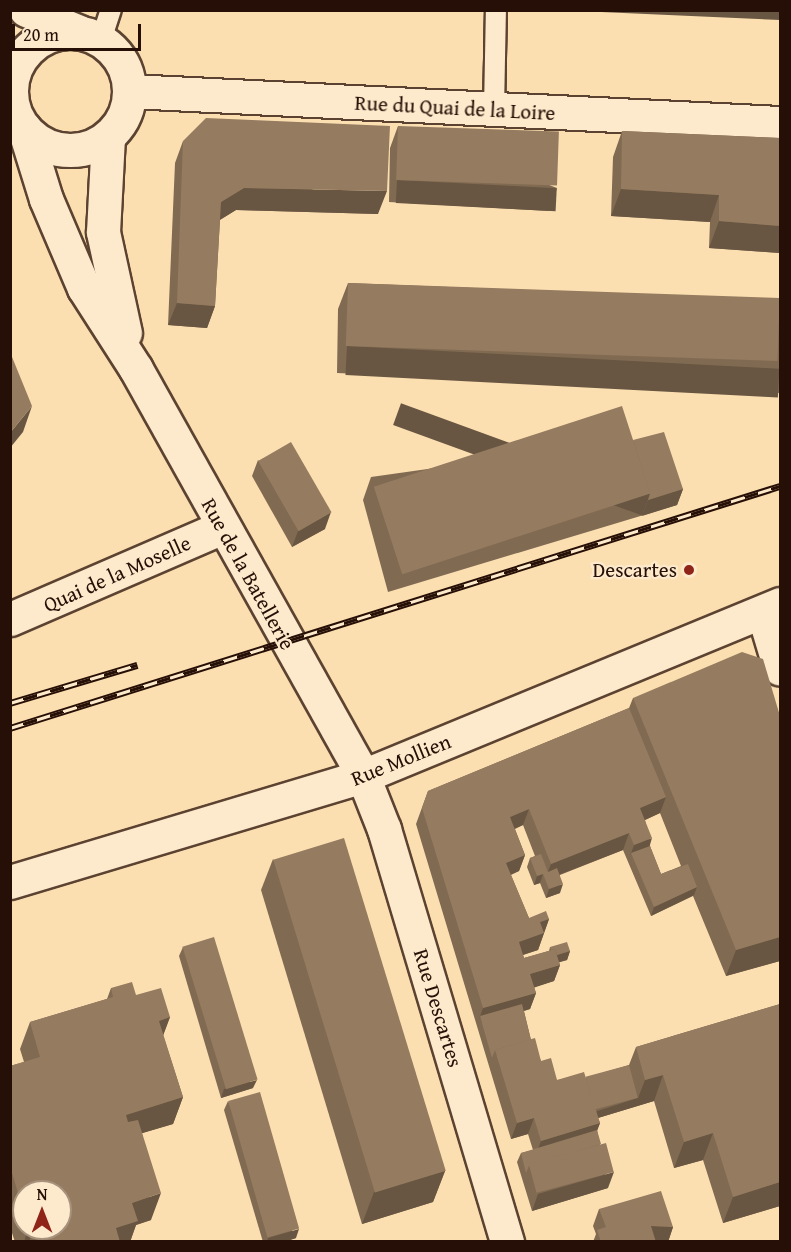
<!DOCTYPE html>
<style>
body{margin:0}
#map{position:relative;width:791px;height:1252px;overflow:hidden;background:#fcdfb1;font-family:"Gentium Book Plus",serif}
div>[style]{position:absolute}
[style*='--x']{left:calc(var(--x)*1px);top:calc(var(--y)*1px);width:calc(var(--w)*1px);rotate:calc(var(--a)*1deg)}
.roads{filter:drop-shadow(2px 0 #5c4331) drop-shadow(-2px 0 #5c4331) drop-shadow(0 2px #5c4331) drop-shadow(0 -2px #5c4331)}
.service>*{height:20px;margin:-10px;padding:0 10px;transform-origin:10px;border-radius:10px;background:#fdeacc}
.minor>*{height:33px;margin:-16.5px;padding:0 16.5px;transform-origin:16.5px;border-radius:16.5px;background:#fdeacc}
.tertiary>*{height:33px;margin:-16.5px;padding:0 16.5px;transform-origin:16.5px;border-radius:16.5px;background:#fdeacc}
.tertiary>.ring{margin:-16.5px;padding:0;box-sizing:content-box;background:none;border:33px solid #fdeacc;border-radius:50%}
.rail>*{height:7px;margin-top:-3.5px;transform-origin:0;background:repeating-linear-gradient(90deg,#fdeacc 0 14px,#260f06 0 28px);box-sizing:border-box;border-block:2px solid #260f06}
.wall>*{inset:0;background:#806a52}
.shaded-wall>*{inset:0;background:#685642;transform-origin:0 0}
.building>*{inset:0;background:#957b5f;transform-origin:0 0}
.dots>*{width:16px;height:16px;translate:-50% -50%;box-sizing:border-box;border:3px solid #fdeacc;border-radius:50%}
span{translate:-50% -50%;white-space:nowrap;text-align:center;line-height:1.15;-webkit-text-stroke:4.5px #fdeacc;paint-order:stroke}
.street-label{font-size:21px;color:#260f06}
.poi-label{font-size:21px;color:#260f06}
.right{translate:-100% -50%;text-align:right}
.frame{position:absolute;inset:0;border:12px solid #260f06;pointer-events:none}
.north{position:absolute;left:12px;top:1180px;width:60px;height:60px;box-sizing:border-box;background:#fdeacc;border:2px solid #a7927d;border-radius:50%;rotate:0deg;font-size:16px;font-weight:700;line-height:24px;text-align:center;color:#260f06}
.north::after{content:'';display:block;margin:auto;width:21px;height:27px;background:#8f2418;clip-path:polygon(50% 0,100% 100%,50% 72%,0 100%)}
.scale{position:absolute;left:12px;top:24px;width:129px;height:27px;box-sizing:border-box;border:3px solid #260f06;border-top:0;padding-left:8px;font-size:18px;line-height:21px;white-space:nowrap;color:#260f06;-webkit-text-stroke:4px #fdeacc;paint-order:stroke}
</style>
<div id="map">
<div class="roads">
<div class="service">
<i style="--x:101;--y:40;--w:32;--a:-72"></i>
<i style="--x:494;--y:110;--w:100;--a:-88.9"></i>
</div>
<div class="minor">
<i style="--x:130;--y:91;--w:651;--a:2.82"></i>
<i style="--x:763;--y:612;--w:59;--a:73.4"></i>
<i style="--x:10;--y:619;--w:232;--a:-23.4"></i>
</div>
<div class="tertiary">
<i style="--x:26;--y:10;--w:58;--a:22.2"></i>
<i class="ring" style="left:11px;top:32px;width:85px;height:85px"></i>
<i style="--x:24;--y:128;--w:74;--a:72.8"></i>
<i style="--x:46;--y:199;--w:97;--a:66.9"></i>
<i style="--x:84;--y:288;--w:96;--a:57.3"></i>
<i style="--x:136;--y:369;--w:466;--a:60.8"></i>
<i style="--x:363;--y:776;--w:57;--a:68.4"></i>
<i style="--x:384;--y:829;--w:431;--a:73.4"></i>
<i style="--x:108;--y:137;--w:95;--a:93"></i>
<i style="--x:103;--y:232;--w:103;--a:77.7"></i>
<i style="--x:10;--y:882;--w:369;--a:-16.7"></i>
<i style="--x:363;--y:776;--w:451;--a:-22.4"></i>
</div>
</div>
<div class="rail">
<i style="--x:10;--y:703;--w:133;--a:-16.7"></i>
<i style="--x:10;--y:728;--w:807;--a:-17.45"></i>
</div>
<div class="wall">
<i style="clip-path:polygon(398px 126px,557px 188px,549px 211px,389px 202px,390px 148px)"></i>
<i style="clip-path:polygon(622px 131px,780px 138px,780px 253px,709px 248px,710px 222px,611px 216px,613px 157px)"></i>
<i style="clip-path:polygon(183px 141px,378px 214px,236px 210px,220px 220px,215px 306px,207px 328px,168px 325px,175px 163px)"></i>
<i style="clip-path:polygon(348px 283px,780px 300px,780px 393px,337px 373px,338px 309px)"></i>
<i style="clip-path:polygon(633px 440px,683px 489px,677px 505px,388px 592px,363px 500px,371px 477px)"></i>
<i style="clip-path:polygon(258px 460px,325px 529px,292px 547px,252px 476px)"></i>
<i style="clip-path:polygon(evenodd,633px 698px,780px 716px,780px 961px,726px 976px,693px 896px,651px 916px,623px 850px,560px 875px,560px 893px,546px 898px,540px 883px,534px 885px,527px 867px,530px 858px,535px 856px,523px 825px,515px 829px,525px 855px,519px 871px,511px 875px,529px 918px,549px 919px,538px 950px,523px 955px,524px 958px,549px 951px,550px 947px,570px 951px,567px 960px,559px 962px,560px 965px,554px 981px,534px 987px,536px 993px,530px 1009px,524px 1011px,531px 1040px,541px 1061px,557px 1080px,586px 1078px,629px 1065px,636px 1047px,780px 1004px,780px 1206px,723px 1223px,703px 1160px,674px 1168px,654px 1101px,598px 1118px,600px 1123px,597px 1130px,608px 1188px,532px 1211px,517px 1162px,521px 1153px,533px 1150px,528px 1134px,511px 1139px,416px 824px,428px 791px,629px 708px,633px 698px,660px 813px,681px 866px,661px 874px,650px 846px,645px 820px,660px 813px)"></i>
<i style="clip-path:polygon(273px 859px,445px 1171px,433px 1202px,362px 1224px,261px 890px)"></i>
<i style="clip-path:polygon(183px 947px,253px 1088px,221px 1098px,179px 956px)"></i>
<i style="clip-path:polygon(evenodd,111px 988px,136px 995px,170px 1017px,163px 1035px,183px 1097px,173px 1124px,142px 1133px,151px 1220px,136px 1225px,130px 1242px,15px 1242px,10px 1227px,10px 1066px,24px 1062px,20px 1049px,30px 1022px,107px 999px,111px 988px,24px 1192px,60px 1228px,24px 1228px,24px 1192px)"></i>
<i style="clip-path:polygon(228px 1101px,296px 1238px,284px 1242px,263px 1242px,224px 1110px)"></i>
<i style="clip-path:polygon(599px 1209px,673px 1227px,668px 1242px,593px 1242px,596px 1234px,593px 1226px)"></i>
</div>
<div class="shaded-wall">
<i style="clip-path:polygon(602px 10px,780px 10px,780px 20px,601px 12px)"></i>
<i style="left:397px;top:180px;width:160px;height:23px;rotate:3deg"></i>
<i style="clip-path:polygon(244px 188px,387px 191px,378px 214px,236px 210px,213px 224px,221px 202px)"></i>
<i style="clip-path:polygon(621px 189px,719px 195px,710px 222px,611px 216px)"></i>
<i style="clip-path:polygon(719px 221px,780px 226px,780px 253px,709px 248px)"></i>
<i style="clip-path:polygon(177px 303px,215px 306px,207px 328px,168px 325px)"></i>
<i style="left:347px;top:346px;width:433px;height:29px;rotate:3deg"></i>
<i style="clip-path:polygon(32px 406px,23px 432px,10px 448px,10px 433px)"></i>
<i style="clip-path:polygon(683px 489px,677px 505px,642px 516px,648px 500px)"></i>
<i style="left:650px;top:494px;width:23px;height:265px;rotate:110deg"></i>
<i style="clip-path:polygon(331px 512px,325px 529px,292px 547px,298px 531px)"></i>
<i style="clip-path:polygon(666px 797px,660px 813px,634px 825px,640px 808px)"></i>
<i style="clip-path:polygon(529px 809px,523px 825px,504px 833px,510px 817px)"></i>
<i style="clip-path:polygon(629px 833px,623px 850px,545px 880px,551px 864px)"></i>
<i style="clip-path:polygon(652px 838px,647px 855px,631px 853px,628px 862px,634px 845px)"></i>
<i style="clip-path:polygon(525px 855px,519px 871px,500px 879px,506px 863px)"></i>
<i style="clip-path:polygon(543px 874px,540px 883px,534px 885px,537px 876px)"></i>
<i style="clip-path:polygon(563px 884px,560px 893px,546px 898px,549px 889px)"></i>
<i style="clip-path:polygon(697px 887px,694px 895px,651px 916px,654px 907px)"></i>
<i style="clip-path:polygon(549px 919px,538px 950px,513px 958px,519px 942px,540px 922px)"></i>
<i style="clip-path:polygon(780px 937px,780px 961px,726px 976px,736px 950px)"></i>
<i style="clip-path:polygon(570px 951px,567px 960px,550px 965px,554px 956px)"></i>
<i style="clip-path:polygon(560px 965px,554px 981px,524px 991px,530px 974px)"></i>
<i style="clip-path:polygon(536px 993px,530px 1009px,482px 1023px,480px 1016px,477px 1025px,483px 1008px)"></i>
<i style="clip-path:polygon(170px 1017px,160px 1044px,159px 1021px)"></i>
<i style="clip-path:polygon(663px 1075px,654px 1101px,588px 1121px,591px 1113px,638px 1098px,645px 1080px)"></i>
<i style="clip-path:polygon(257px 1080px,253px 1088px,221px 1098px,224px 1089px)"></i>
<i style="clip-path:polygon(183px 1097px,173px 1124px,116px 1141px,126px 1115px)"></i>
<i style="clip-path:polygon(534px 1118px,528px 1134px,511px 1139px,517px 1123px)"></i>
<i style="clip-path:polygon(600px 1123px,594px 1139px,535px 1157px,541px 1141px)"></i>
<i style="clip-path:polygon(713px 1133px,703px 1160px,674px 1168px,684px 1142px)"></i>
<i style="clip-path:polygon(445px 1171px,433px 1202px,362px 1224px,374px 1192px)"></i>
<i style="clip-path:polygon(614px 1172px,608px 1188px,532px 1211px,538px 1194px)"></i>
<i style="clip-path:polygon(780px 1182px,780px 1206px,723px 1223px,733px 1197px)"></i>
<i style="clip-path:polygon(161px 1193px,151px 1220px,136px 1225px,130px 1242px,111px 1242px,116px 1228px,132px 1203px)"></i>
<i style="clip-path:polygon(651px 1226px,673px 1227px,668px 1242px,646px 1242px)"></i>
<i style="clip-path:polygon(28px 1228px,34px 1228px,29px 1242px,24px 1242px)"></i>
<i style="clip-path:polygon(299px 1229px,296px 1238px,284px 1242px,267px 1242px,268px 1238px)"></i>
</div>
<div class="building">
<i style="clip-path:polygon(206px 118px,390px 126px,387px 191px,244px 188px,221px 202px,215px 306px,177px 303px,183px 141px)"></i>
<i style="left:398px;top:126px;width:161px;height:54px;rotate:2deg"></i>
<i style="clip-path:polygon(622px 131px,780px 138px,780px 226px,719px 221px,719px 195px,621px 189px)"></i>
<i style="left:348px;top:283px;width:432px;height:63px;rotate:2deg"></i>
<i style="clip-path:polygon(10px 352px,32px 406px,10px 433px)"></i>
<i style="left:622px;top:406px;width:92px;height:261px;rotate:72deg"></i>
<i style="clip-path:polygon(664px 432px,683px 489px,648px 500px,650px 494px,633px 440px)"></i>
<i style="left:291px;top:442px;width:81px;height:38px;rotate:60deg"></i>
<i style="clip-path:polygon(742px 652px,763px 659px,780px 716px,780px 937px,736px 950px,633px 698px)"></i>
<i style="clip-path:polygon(629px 708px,666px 797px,640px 808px,652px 838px,634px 845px,629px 833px,551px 864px,529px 809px,510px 817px,525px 855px,506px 863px,529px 918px,546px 911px,549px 919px,540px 922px,544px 933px,519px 942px,524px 958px,555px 949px,560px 965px,530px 974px,536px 993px,483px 1008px,422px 808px,428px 791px)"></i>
<i style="left:344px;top:838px;width:348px;height:74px;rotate:73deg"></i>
<i style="clip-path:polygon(650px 846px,661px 874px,688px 864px,697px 887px,654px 907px,631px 853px)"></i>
<i style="clip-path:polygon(541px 854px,548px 872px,557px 868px,563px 884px,549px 889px,543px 874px,537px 876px,530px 858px)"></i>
<i style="left:214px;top:937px;width:149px;height:33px;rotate:73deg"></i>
<i style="clip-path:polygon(567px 942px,570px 951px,557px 955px,555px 949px,551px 950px,550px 947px)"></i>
<i style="clip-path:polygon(132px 982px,136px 995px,161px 988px,170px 1017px,159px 1021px,183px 1097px,126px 1115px,128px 1122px,138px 1120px,161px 1193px,132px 1203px,138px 1221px,116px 1228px,120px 1242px,38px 1242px,34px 1228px,60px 1228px,60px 1192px,24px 1192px,24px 1213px,10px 1166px,10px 1066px,40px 1057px,30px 1022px,113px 997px,111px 988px)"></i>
<i style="clip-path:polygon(522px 1004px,531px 1040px,495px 1050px,492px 1058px,480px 1016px)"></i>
<i style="clip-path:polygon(780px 1004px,780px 1182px,733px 1197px,713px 1133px,684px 1142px,663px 1075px,645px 1080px,636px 1047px)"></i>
<i style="clip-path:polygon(535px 1038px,541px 1061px,551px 1058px,557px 1080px,584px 1072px,600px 1123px,541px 1141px,534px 1118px,517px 1123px,495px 1050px)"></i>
<i style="left:629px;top:1065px;width:34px;height:45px;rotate:75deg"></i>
<i style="left:260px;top:1092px;width:142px;height:33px;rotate:74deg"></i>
<i style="clip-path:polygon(597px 1130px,601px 1144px,529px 1166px,526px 1173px,521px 1153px)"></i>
<i style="left:606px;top:1143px;width:30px;height:80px;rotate:75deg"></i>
<i style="clip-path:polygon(661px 1191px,673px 1227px,651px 1226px,656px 1242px,601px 1242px,597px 1230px,606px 1227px,599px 1209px)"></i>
</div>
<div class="dots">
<i style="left:689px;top:570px;background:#8f2418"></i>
</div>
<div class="street-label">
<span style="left:455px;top:108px;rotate:3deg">Rue du Quai de la Loire</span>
<span style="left:117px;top:574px;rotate:-24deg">Quai de la Moselle</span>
<span style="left:248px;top:574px;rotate:61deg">Rue de la Batellerie</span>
<span style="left:401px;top:760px;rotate:-22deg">Rue Mollien</span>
<span style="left:438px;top:1008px;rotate:73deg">Rue Descartes</span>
</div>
<div class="poi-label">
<span class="right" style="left:677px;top:570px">Descartes</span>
</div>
<div class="frame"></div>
<div class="north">N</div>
<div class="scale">20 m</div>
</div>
